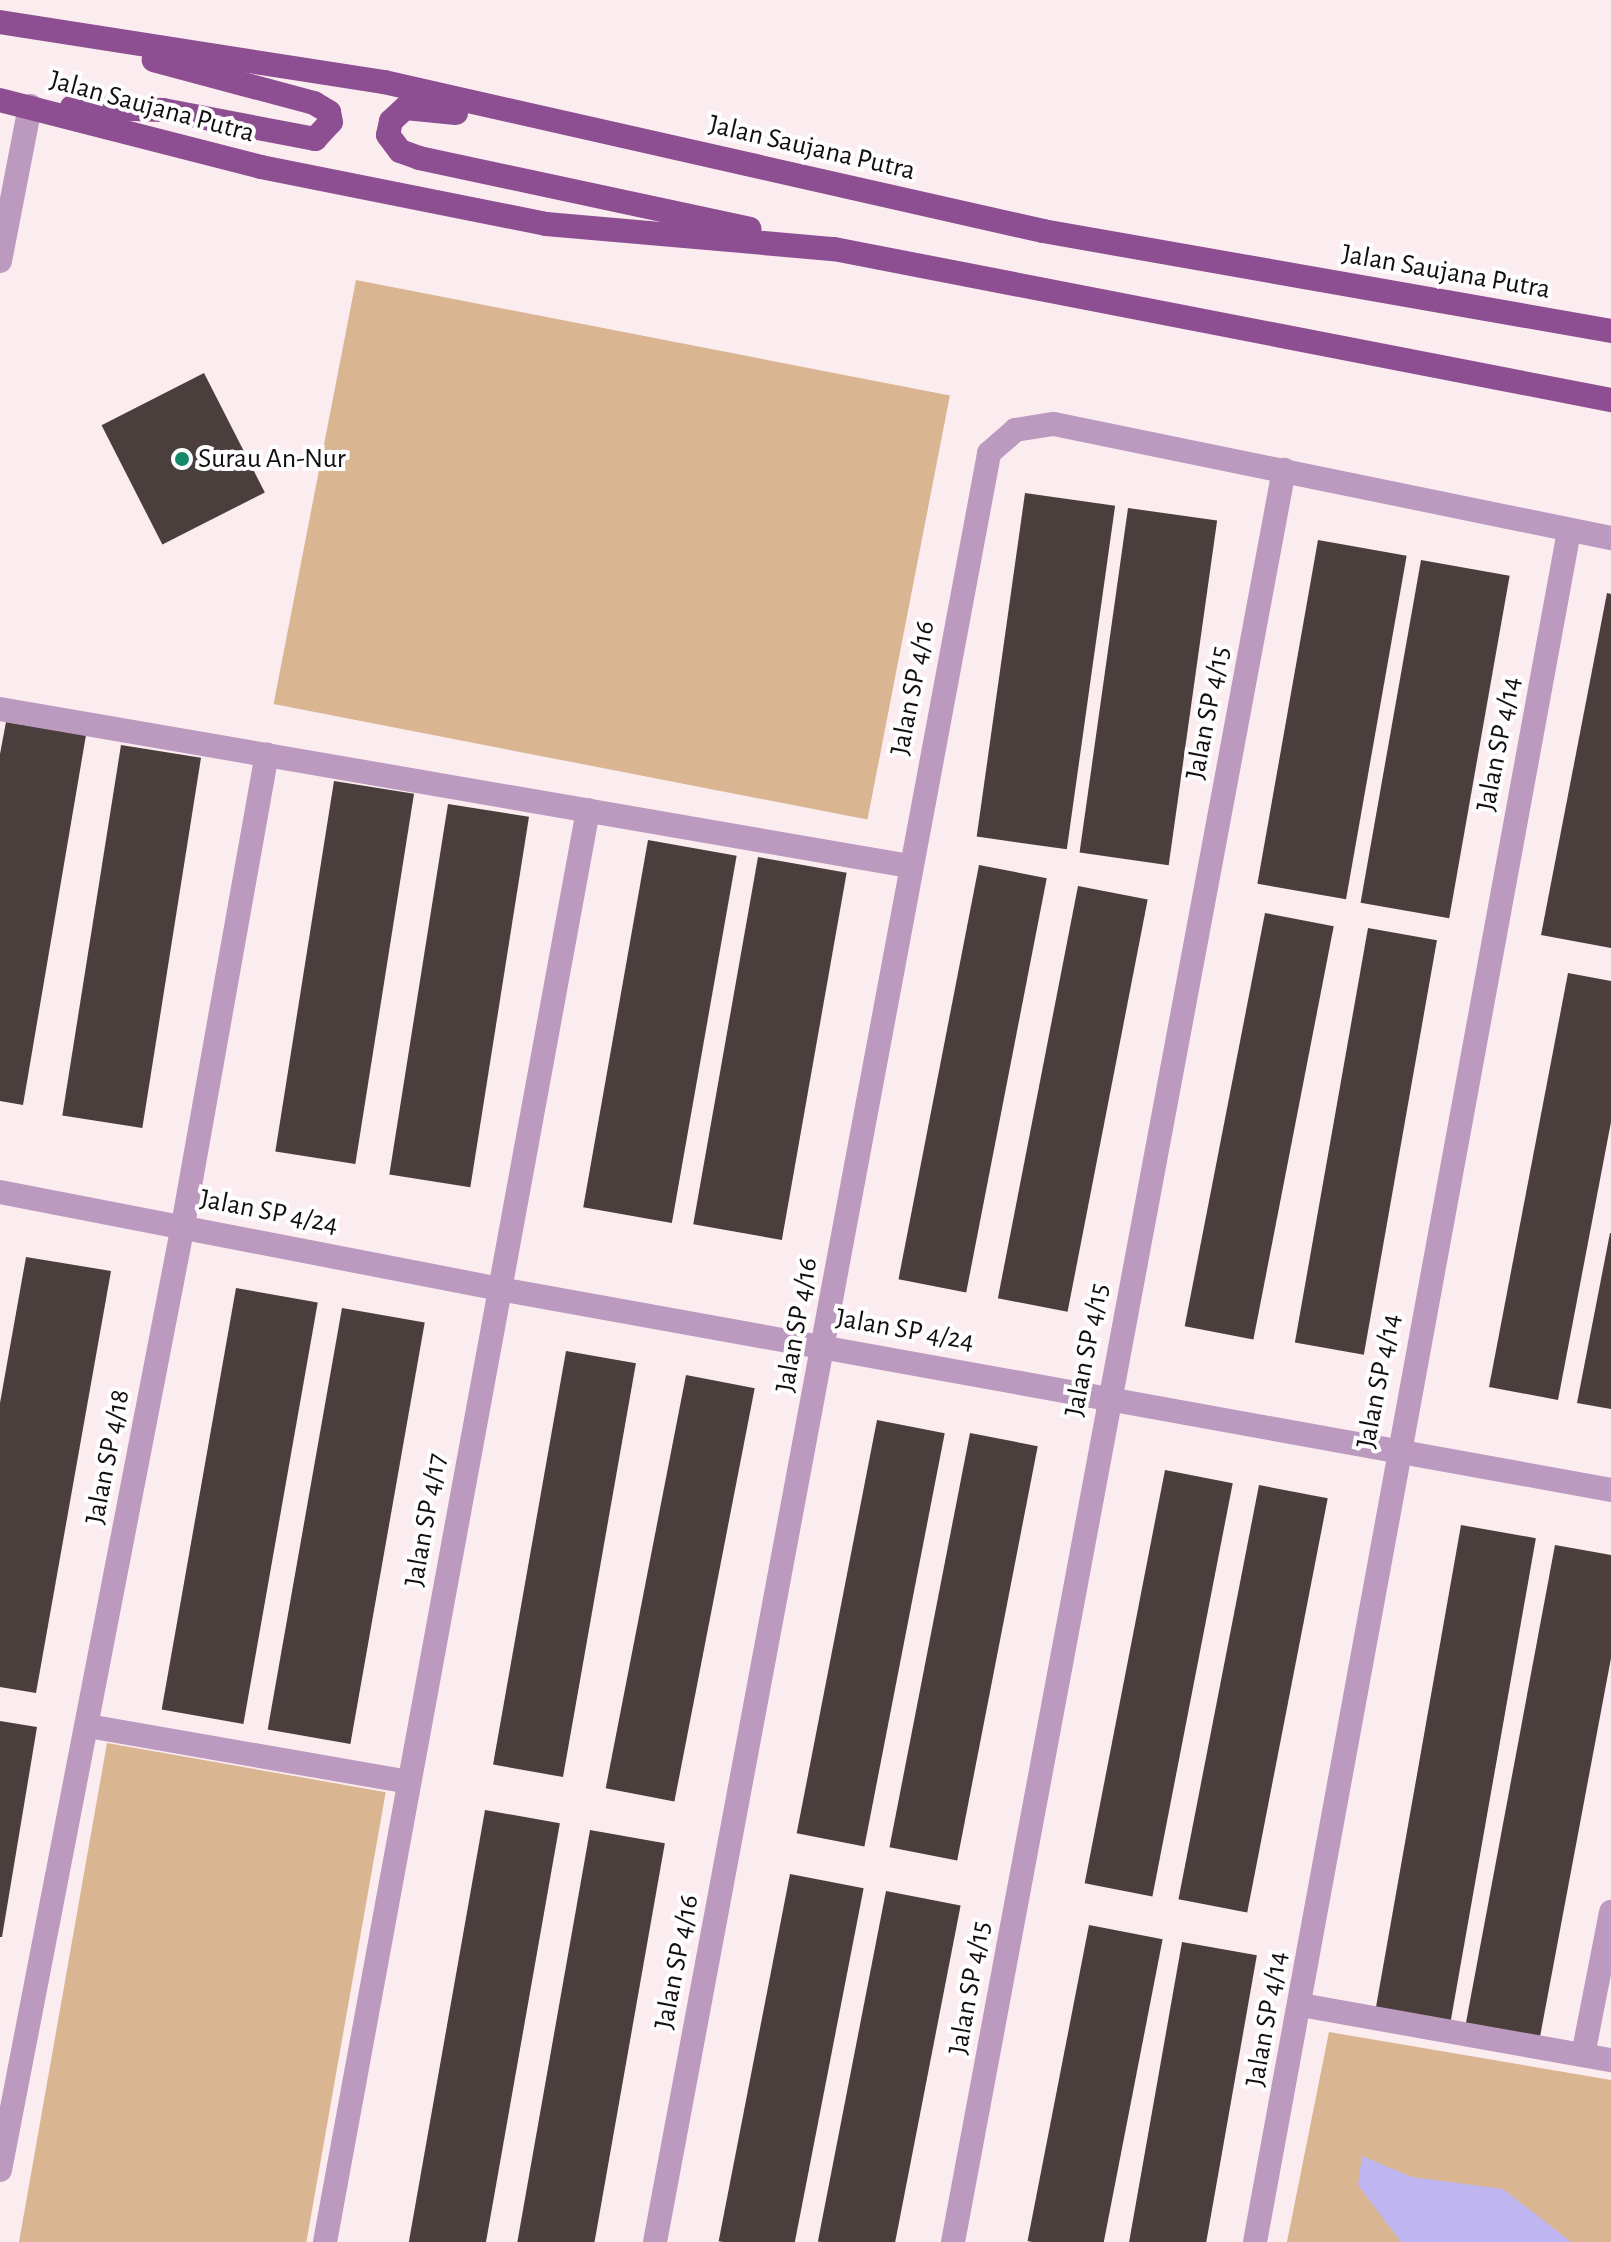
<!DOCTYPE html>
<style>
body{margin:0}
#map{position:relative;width:1611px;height:2242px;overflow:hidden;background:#fbecf0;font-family:"Alegreya Sans",sans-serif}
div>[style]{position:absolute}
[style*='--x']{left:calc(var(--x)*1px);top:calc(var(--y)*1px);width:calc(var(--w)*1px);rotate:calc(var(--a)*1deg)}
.green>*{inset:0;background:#d9b591;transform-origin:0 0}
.water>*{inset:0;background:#beb5f1}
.building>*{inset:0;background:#4b3f3d;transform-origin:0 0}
.minor>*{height:24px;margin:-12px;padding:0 12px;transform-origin:12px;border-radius:12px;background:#bc99be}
.major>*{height:24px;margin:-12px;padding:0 12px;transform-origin:12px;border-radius:12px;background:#8d4f91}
.dots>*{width:22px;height:22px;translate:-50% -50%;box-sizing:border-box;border:4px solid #fefefe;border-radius:50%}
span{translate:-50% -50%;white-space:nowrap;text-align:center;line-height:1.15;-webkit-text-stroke:8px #fefefe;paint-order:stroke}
.street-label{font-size:28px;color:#130e0f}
.poi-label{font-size:28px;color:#130e0f}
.left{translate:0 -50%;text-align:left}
</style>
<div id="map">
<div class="green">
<i style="left:356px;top:280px;width:605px;height:432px;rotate:11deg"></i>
<i style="left:107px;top:1743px;width:283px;height:507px;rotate:10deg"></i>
<i style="clip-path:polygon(1329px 2032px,1611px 2080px,1611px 2242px,1287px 2242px)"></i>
</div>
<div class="water">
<i style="clip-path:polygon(1362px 2156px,1412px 2177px,1503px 2189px,1571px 2242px,1401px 2242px,1358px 2185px)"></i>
</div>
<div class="building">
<i style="left:204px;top:373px;width:134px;height:115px;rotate:63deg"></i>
<i style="left:1025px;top:493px;width:91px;height:347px;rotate:8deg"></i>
<i style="left:1128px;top:508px;width:90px;height:348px;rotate:8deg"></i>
<i style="left:1318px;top:540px;width:90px;height:349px;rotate:10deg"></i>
<i style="left:1421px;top:560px;width:90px;height:348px;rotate:10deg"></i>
<i style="clip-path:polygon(1607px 593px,1611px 594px,1611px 948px,1541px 935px)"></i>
<i style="clip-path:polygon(6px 722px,86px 735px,23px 1105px,0 1101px,0 754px)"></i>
<i style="left:121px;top:745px;width:81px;height:375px;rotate:9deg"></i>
<i style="left:334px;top:781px;width:81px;height:375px;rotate:9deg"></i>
<i style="left:448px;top:804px;width:82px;height:375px;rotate:9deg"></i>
<i style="left:648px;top:840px;width:90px;height:373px;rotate:10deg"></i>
<i style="left:758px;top:857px;width:90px;height:373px;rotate:10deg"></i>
<i style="left:979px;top:865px;width:69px;height:422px;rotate:11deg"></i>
<i style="left:1078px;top:886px;width:71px;height:420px;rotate:11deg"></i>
<i style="left:1265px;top:913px;width:70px;height:421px;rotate:11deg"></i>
<i style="left:1368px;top:928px;width:70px;height:421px;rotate:10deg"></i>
<i style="clip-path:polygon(1568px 973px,1611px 981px,1611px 1122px,1558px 1400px,1489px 1387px)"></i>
<i style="clip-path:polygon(1610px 1233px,1611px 1233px,1611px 1409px,1577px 1403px)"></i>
<i style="clip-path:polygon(26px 1257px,111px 1271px,36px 1693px,0 1687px,0 1403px)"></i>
<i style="left:236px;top:1288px;width:83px;height:428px;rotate:10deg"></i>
<i style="left:342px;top:1308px;width:84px;height:428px;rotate:10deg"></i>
<i style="left:566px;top:1351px;width:71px;height:420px;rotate:10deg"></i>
<i style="left:686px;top:1375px;width:70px;height:421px;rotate:11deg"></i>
<i style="left:877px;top:1420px;width:69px;height:421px;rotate:11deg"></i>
<i style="left:970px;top:1433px;width:69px;height:422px;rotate:11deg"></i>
<i style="left:1165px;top:1470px;width:69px;height:421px;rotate:11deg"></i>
<i style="left:1259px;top:1485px;width:70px;height:422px;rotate:11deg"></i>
<i style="left:1461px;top:1525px;width:76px;height:491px;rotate:10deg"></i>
<i style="clip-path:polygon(1555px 1545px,1611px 1555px,1611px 1658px,1539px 2042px,1465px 2028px)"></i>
<i style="clip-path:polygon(0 1721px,37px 1727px,2px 1937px,0 1937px)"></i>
<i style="left:485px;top:1810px;width:76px;height:440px;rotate:10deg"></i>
<i style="left:590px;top:1830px;width:76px;height:419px;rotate:10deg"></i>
<i style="left:790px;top:1874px;width:75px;height:374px;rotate:11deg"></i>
<i style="left:886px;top:1891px;width:76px;height:357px;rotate:11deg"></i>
<i style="left:1089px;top:1925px;width:75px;height:322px;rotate:11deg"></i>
<i style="left:1182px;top:1942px;width:76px;height:305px;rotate:10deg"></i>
</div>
<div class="minor">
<i style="--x:0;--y:261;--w:158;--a:-79"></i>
<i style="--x:0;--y:709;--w:922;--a:9.8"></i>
<i style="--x:0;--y:1192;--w:509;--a:10.98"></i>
<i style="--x:500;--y:1289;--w:1129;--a:10.25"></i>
<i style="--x:88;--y:1726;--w:326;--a:9.9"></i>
<i style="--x:1301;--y:2005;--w:315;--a:10.1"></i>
<i style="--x:1583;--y:2055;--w:146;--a:-78.9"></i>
<i style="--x:0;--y:2170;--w:963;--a:-79.04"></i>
<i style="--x:183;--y:1225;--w:478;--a:-79.9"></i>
<i style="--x:325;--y:2242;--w:1456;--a:-79.59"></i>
<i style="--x:655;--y:2242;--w:1820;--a:-79.42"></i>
<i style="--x:989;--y:453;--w:35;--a:-41"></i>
<i style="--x:1015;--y:430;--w:39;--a:-9"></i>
<i style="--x:1054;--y:424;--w:569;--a:11.57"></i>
<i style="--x:953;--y:2242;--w:1803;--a:-79.42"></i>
<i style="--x:1255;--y:2242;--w:1740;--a:-79.6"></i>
</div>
<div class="major">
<i style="--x:0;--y:22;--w:389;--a:8.9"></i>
<i style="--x:384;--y:82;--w:676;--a:12.74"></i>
<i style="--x:1043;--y:231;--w:577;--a:9.98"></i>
<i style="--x:0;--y:100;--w:269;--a:14.4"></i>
<i style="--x:261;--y:167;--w:291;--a:11.3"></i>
<i style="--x:546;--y:224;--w:289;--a:5"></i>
<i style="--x:834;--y:249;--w:792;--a:11"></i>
<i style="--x:72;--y:107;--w:91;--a:1.9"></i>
<i style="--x:163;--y:110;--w:155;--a:10.8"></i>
<i style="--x:315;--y:139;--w:23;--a:-47"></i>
<i style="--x:331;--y:122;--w:10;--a:-101"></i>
<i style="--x:329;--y:112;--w:17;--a:-149"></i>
<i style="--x:314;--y:103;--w:166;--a:-165"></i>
<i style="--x:456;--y:113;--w:51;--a:-174.4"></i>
<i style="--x:405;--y:108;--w:19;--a:137"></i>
<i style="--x:391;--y:121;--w:14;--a:102"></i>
<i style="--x:388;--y:135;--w:20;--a:53"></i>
<i style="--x:400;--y:151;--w:20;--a:20"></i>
<i style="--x:419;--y:158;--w:338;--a:12.1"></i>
</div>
<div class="dots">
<i style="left:182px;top:459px;background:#148868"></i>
</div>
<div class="street-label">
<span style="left:152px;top:107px;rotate:15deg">Jalan Saujana Putra</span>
<span style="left:812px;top:148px;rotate:13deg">Jalan Saujana Putra</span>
<span style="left:1446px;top:272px;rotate:10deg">Jalan Saujana Putra</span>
<span style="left:913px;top:688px;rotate:-79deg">Jalan SP 4/16</span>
<span style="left:1208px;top:713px;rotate:-79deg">Jalan SP 4/15</span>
<span style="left:1499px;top:744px;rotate:-79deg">Jalan SP 4/14</span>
<span style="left:269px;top:1212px;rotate:11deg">Jalan SP 4/24</span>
<span style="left:797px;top:1325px;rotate:-80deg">Jalan SP 4/16</span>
<span style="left:905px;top:1330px;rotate:10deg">Jalan SP 4/24</span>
<span style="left:1087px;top:1350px;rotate:-79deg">Jalan SP 4/15</span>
<span style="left:1379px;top:1381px;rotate:-79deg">Jalan SP 4/14</span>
<span style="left:108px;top:1457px;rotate:-79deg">Jalan SP 4/18</span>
<span style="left:426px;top:1520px;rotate:-80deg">Jalan SP 4/17</span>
<span style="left:677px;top:1962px;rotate:-79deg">Jalan SP 4/16</span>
<span style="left:970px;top:1988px;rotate:-80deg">Jalan SP 4/15</span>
<span style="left:1267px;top:2019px;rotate:-80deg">Jalan SP 4/14</span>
</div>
<div class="poi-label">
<span class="left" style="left:198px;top:459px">Surau An-Nur</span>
</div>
</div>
